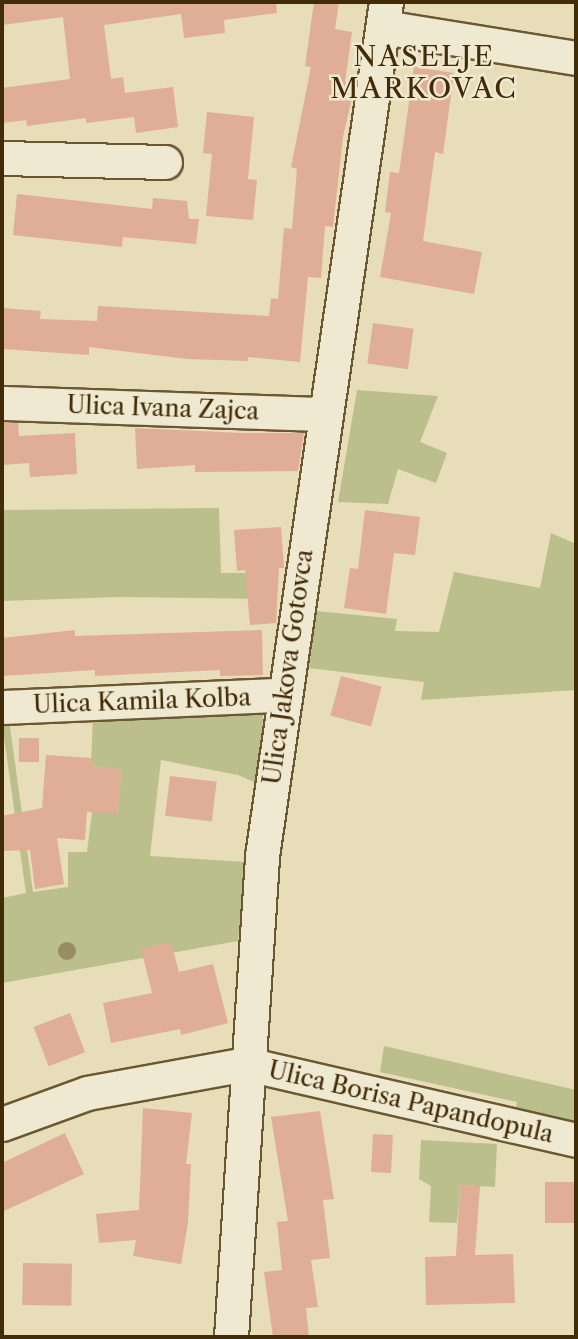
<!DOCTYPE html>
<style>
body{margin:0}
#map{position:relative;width:578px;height:1339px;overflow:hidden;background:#e7ddb8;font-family:"Libre Caslon Text",serif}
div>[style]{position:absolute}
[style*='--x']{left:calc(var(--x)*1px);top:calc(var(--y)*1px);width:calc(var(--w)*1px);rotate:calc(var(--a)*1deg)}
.green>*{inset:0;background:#bbbf8b}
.building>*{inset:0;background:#e0ad96;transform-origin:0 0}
.roads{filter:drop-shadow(2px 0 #6b5833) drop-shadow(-2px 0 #6b5833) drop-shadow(0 2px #6b5833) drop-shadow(0 -2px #6b5833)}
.minor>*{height:33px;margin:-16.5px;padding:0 16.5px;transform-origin:16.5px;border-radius:16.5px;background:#efe9d1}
.trees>*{width:18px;height:18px;margin:-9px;border-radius:50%;background:#998c65}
span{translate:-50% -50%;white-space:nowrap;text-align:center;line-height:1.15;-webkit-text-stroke:5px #efe9d1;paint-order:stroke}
.street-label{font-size:24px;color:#422b07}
.quarter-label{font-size:28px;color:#422b07;letter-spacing:2px}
.frame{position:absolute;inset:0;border:4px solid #422b07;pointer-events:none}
</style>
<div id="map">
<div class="green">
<i style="clip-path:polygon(357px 390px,438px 396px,420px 442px,447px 453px,436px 483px,398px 469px,388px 504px,338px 502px)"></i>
<i style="clip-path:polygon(219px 508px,221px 573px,266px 573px,266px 599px,118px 597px,2px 601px,2px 510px)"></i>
<i style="clip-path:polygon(551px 533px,576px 544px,576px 690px,421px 700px,424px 682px,309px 668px,316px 611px,397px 619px,395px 631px,439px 632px,454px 572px,540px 588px)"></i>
<i style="clip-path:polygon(7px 706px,33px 892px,68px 887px,68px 852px,87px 852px,92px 812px,117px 813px,122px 770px,91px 766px,93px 716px,263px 715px,261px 785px,238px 775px,161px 760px,150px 856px,246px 862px,238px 941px,2px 983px,2px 898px,26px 893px,2px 723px)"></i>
<i style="clip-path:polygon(384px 1046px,576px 1090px,576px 1140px,513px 1125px,517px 1102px,380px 1072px)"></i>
<i style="clip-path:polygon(421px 1140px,497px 1144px,495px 1187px,460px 1185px,457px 1223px,429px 1222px,431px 1186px,419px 1179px)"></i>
</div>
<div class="building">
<i style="clip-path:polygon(2px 2px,276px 2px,277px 13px,224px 20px,225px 33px,184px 38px,181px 14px,104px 25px,111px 79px,123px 77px,125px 93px,173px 87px,178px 127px,136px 133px,134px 117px,86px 123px,86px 118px,27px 126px,26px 120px,2px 123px,2px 88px,70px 79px,63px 17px,2px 25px)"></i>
<i style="clip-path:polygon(314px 2px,339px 2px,335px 29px,352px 32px,345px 82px,355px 84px,343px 137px,333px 227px,325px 226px,321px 278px,308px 277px,300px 362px,248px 357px,248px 361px,187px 359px,89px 347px,89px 355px,2px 349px,2px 308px,41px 311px,40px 319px,97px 321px,98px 306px,269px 316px,271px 298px,278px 299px,284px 228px,292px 229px,297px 169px,291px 167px,311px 67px,305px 66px)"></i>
<i style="clip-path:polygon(414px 67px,454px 73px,443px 154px,435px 152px,423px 241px,482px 252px,474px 294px,380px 277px,391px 213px,385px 212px,390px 172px,399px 173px)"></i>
<i style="clip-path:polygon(207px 112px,254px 117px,248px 179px,257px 180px,253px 220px,206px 216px,212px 154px,203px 153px)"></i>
<i style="clip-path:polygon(17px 194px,152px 209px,153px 198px,187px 201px,189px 219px,199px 219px,196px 244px,123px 237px,122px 247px,13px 235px)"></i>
<i style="left:373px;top:323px;width:41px;height:41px;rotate:8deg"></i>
<i style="clip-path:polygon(2px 422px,18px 423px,19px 436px,75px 433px,77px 474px,30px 477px,29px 463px,2px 465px)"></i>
<i style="clip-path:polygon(135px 428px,242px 433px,304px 433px,298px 471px,195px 472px,195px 465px,137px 469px)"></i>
<i style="clip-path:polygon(365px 510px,420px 517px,415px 555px,394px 553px,386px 614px,344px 608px,350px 568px,358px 569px)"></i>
<i style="clip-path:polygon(281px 527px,284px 568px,279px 568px,276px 623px,250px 625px,245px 570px,237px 571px,234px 530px)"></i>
<i style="clip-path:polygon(75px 630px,75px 636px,262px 630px,263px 675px,220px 676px,220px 670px,95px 676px,95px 670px,2px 676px,2px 638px)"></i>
<i style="left:341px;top:676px;width:42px;height:41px;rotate:15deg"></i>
<i style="left:19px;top:738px;width:20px;height:24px"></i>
<i style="clip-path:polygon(46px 755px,92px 758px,91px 766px,122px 770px,117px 814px,87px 812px,85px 840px,57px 838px,64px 884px,35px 889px,30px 850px,2px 851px,2px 816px,42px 808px)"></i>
<i style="left:170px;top:776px;width:47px;height:40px;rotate:7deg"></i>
<i style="clip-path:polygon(171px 942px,179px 972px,213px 964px,228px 1023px,181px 1035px,180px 1029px,111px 1043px,103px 1003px,152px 993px,141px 949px)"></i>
<i style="left:70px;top:1013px;width:42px;height:39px;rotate:69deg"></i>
<i style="clip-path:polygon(143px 1108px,192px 1113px,186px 1164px,191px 1164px,188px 1223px,181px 1264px,133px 1256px,136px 1240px,99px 1243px,96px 1214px,139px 1210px)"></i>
<i style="clip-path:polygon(320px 1111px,334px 1199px,323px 1200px,330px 1258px,311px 1260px,318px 1307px,306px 1308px,309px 1337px,273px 1337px,264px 1272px,282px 1270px,277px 1222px,288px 1221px,271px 1117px)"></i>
<i style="clip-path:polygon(65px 1133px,84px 1174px,2px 1212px,2px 1163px)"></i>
<i style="left:373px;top:1134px;width:20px;height:38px;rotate:3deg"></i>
<i style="left:545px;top:1182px;width:31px;height:41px"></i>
<i style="clip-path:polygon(460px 1185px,480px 1186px,475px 1255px,513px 1254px,515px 1303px,426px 1305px,425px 1257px,456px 1256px)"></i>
<i style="left:23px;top:1263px;width:49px;height:42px;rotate:1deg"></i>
</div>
<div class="roads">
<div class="minor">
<i style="--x:383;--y:27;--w:195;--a:9.1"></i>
<i style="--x:2;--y:158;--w:163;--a:1.4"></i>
<i style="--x:2;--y:403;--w:323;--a:2"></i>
<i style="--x:2;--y:707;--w:280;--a:-2.5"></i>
<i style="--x:2;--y:1124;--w:90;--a:-20"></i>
<i style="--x:87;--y:1093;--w:163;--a:-10.3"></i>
<i style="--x:247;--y:1064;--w:338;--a:13"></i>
<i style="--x:231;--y:1337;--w:482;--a:-86.3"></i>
<i style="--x:262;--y:856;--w:863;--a:-81.74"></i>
</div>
</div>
<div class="trees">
<i style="left:67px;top:951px"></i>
</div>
<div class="street-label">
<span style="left:163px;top:408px;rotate:2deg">Ulica Ivana Zajca</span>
<span style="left:288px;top:667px;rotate:-82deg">Ulica Jakova Gotovca</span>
<span style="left:142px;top:701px;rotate:-2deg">Ulica Kamila Kolba</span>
<span style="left:411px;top:1102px;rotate:13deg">Ulica Borisa Papandopula</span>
</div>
<div class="quarter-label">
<span style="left:424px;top:72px">NASELJE<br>MARKOVAC</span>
</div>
<div class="frame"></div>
</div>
